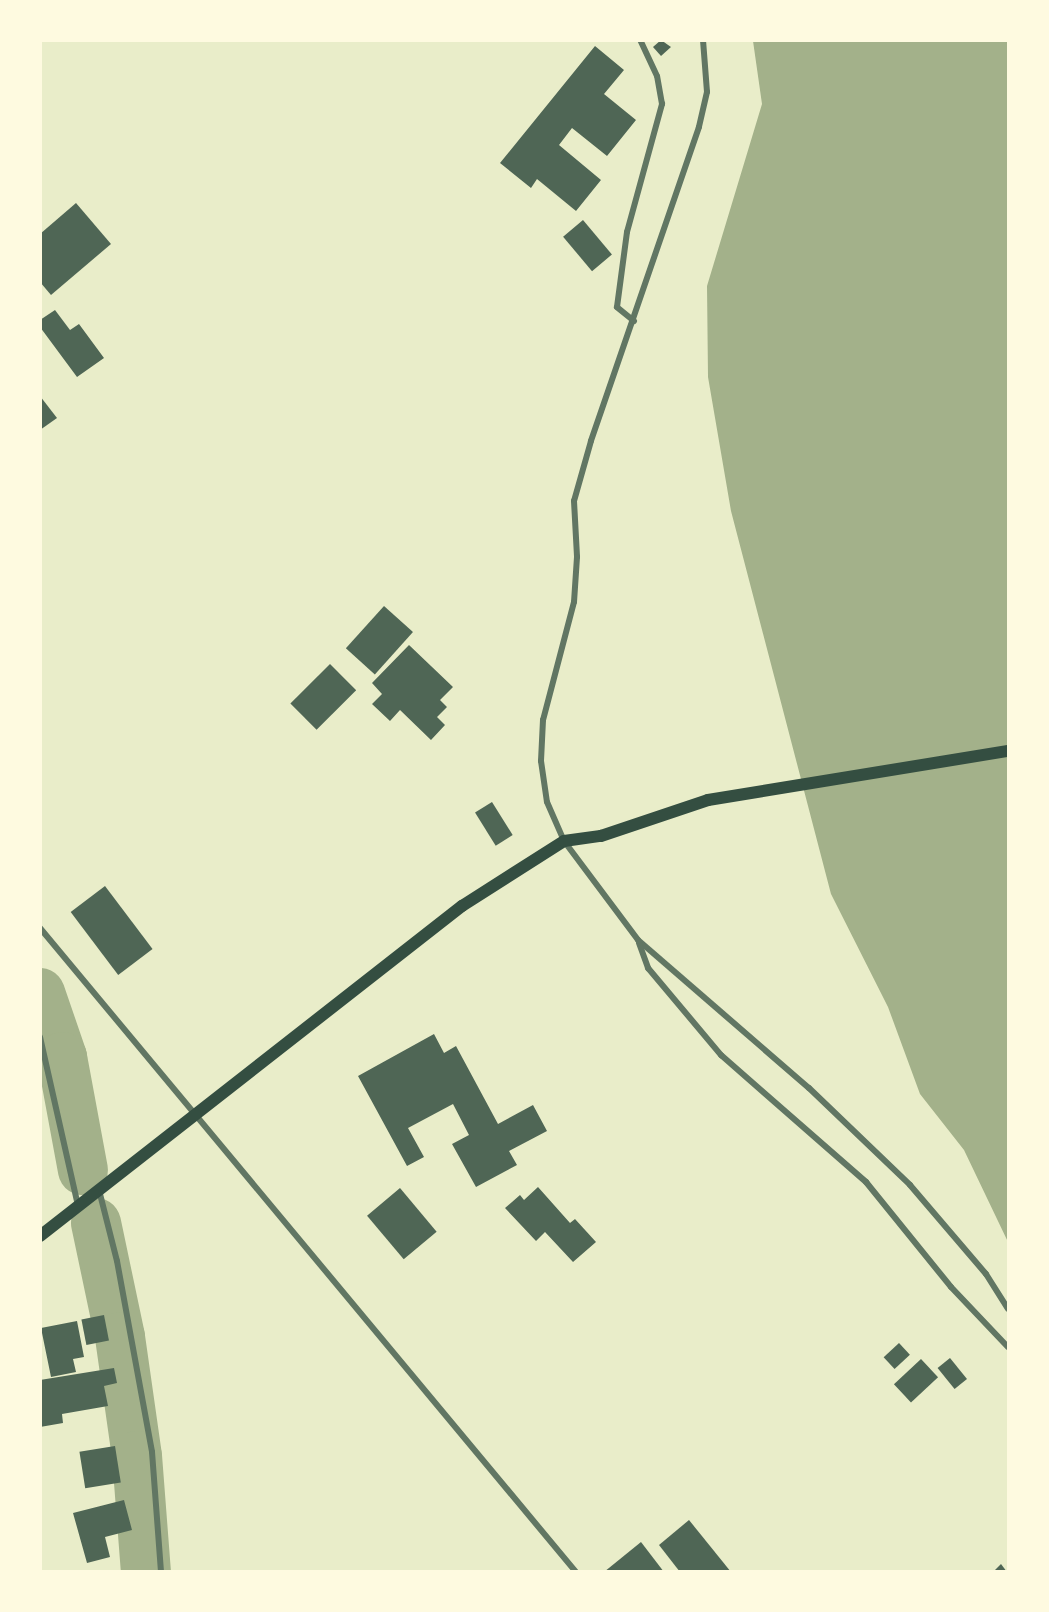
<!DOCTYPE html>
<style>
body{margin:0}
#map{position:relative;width:1049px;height:1612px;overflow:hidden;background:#e9edc9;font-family:"Libre Baskerville",serif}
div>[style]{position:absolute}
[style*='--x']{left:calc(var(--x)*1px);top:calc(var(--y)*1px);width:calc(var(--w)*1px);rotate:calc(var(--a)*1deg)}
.water>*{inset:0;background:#a3b18a}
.river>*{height:50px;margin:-25px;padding:0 25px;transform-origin:25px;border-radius:25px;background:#a3b18a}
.building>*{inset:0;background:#4f6655;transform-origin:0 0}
.minor>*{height:6px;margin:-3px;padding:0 3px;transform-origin:3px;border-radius:3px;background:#617663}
.secondary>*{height:12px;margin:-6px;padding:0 6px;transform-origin:6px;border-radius:6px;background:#344e41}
span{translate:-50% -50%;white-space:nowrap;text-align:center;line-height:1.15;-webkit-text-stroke:6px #fefae0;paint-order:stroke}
.frame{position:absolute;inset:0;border:42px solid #fefae0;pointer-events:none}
</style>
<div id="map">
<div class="water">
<i style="clip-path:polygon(753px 41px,1008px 41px,1008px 1242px,964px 1150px,920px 1094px,888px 1007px,831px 894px,731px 511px,708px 377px,707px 286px,762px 104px)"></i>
</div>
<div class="river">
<i style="--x:40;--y:993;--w:68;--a:71"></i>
<i style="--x:62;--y:1057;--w:115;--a:79.5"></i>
<i style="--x:96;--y:1223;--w:116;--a:78.1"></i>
<i style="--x:120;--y:1337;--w:120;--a:81.9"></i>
<i style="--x:137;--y:1456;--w:116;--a:85.6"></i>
</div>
<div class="building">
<i style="clip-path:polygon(661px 40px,671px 47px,661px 56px,653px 47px)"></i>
<i style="clip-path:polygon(595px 46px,624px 70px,604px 94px,636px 120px,607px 156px,572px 128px,559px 145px,601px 180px,576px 211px,537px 179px,531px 188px,500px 163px)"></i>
<i style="clip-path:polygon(76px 203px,111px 244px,51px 295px,40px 282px,40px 234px)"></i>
<i style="left:583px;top:220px;width:45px;height:26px;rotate:50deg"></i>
<i style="clip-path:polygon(55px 310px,70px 330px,79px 324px,104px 358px,77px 377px,40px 327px,40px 320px)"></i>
<i style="clip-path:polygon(40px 396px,57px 418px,40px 430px)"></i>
<i style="left:384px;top:606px;width:39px;height:57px;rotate:42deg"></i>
<i style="clip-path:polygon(409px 645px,453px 687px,440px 700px,447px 707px,437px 717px,445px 725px,431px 740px,400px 710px,390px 721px,372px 704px,382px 694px,372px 683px)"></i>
<i style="left:330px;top:664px;width:37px;height:56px;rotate:45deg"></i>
<i style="left:492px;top:802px;width:39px;height:20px;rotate:58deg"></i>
<i style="left:105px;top:886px;width:79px;height:43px;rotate:53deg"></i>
<i style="clip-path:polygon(434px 1034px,444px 1053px,456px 1046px,498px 1124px,533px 1105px,547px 1131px,509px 1151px,517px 1165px,476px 1187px,452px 1144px,469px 1135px,453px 1104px,408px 1128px,424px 1157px,407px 1166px,358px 1076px)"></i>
<i style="clip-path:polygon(538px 1187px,570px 1223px,575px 1219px,596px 1242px,573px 1262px,545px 1232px,536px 1241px,505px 1208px,520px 1195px,524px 1200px)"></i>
<i style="left:400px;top:1188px;width:57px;height:43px;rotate:50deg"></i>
<i style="left:104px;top:1315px;width:26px;height:23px;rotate:79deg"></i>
<i style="clip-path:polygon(77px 1321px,84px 1357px,73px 1359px,76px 1372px,51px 1377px,41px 1328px)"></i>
<i style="left:899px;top:1343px;width:16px;height:21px;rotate:47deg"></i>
<i style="left:950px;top:1358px;width:27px;height:16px;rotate:51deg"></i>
<i style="left:921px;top:1359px;width:25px;height:37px;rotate:47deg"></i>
<i style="clip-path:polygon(114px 1368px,117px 1383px,104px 1386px,108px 1406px,62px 1414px,63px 1423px,40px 1427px,40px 1380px)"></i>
<i style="left:115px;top:1446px;width:37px;height:36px;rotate:81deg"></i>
<i style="clip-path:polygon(124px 1500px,132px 1530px,105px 1537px,110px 1557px,87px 1563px,73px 1513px)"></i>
<i style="clip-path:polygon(689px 1520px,731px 1572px,680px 1572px,659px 1545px)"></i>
<i style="clip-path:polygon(641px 1542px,664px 1572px,604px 1572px)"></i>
<i style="clip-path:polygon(1001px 1564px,1007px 1572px,993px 1572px)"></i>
</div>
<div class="minor">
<i style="--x:703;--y:40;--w:52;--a:85.6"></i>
<i style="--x:707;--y:92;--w:36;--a:103"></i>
<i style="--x:699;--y:127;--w:332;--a:109"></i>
<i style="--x:591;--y:441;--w:62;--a:105.8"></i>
<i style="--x:574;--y:501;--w:56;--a:86.9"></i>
<i style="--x:577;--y:557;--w:45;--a:93.8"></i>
<i style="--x:574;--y:602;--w:122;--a:104.7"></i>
<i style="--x:543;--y:720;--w:41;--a:92.8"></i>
<i style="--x:541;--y:761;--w:41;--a:81.7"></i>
<i style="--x:547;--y:802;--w:43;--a:66.4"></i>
<i style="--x:564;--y:841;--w:124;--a:53.2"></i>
<i style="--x:638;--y:940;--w:226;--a:40.9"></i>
<i style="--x:809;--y:1088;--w:140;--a:43.8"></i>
<i style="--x:910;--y:1185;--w:117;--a:49.5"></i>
<i style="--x:986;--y:1274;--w:41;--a:57.8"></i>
<i style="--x:634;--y:321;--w:22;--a:-141"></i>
<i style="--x:617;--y:307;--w:76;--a:-82.4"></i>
<i style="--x:627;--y:232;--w:133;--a:-74.7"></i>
<i style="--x:662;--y:104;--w:28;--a:-100"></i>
<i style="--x:657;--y:76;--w:40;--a:-115"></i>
<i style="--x:40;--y:928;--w:838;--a:50.23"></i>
<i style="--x:639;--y:943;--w:27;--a:70"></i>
<i style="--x:648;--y:968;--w:114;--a:50"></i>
<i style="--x:721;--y:1055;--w:193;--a:41.2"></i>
<i style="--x:866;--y:1182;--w:135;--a:51"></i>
<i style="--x:951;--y:1287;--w:83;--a:46.5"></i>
<i style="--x:40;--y:1037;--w:172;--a:77.3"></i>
<i style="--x:99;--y:1190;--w:73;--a:75.8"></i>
<i style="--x:117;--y:1261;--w:194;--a:79.6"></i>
<i style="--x:152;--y:1452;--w:120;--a:85.7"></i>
</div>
<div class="secondary">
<i style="--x:40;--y:1236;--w:536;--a:-38.03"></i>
<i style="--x:462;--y:906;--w:121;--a:-32.5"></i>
<i style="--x:564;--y:841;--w:37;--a:-8"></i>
<i style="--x:601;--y:836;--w:113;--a:-18.6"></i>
<i style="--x:708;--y:800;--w:304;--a:-9.3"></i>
</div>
<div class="frame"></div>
</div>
